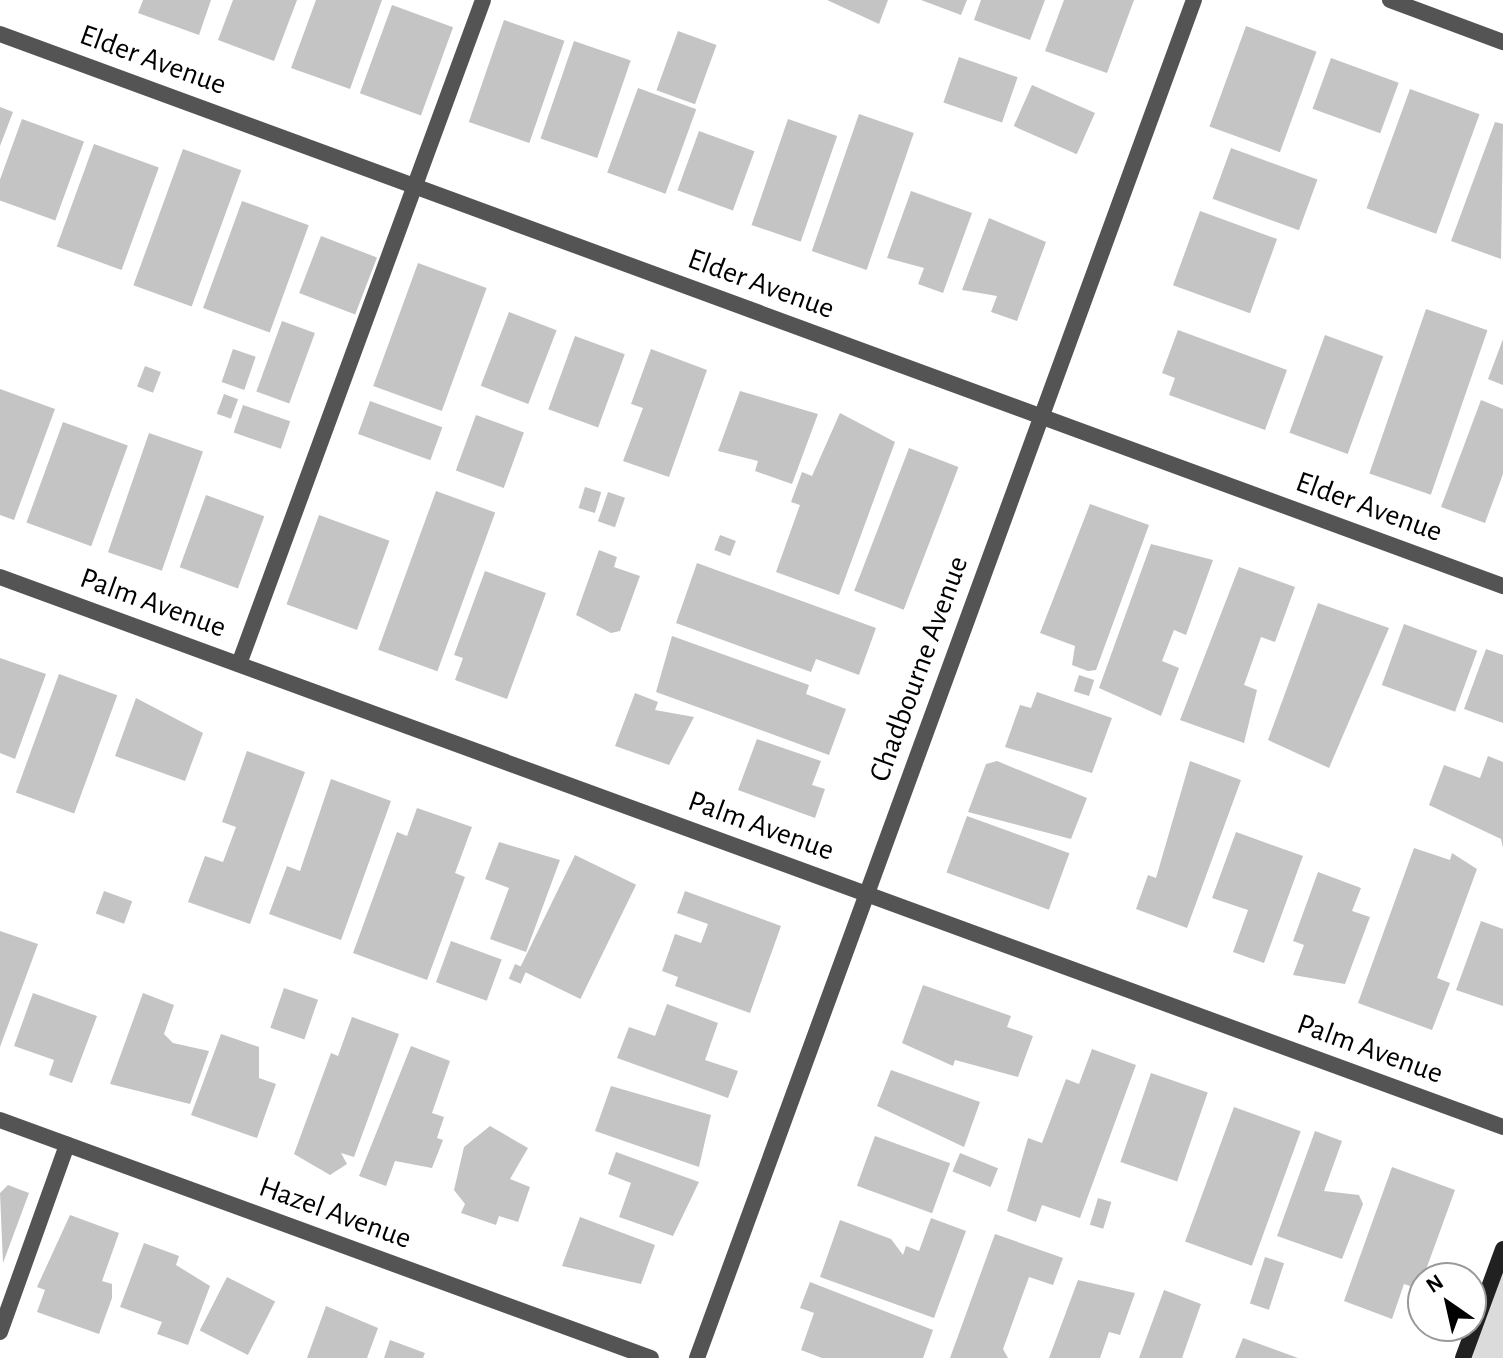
<!DOCTYPE html>
<style>
body{margin:0}
#map{position:relative;width:1503px;height:1358px;overflow:hidden;background:#fff;font-family:"Alegreya Sans",sans-serif}
div>[style]{position:absolute}
[style*='--x']{left:calc(var(--x)*1px);top:calc(var(--y)*1px);width:calc(var(--w)*1px);rotate:calc(var(--a)*1deg)}
.green>*{inset:0;background:#dbdbdb}
.building>*{inset:0;background:#c4c4c4;transform-origin:0 0}
.lane>*{height:16px;margin:-8px;padding:0 8px;transform-origin:8px;border-radius:8px;background:#545454}
.street>*{height:16px;margin:-8px;padding:0 8px;transform-origin:8px;border-radius:8px;background:#545454}
.secondary>*{height:16px;margin:-8px;padding:0 8px;transform-origin:8px;border-radius:8px;background:#212121}
span{translate:-50% -50%;white-space:nowrap;text-align:center;line-height:1.15;-webkit-text-stroke:6px #fff;paint-order:stroke}
.street-label{font-size:30px;color:#000}
.north{position:absolute;left:1407px;top:1262px;width:80px;height:80px;box-sizing:border-box;background:#fff;border:2px solid #999;border-radius:50%;rotate:326deg;font-size:22px;font-weight:700;line-height:32px;text-align:center;color:#000}
.north::after{content:'';display:block;margin:auto;width:28px;height:36px;background:#000;clip-path:polygon(50% 0,100% 100%,50% 72%,0 100%)}
</style>
<div id="map">
<div class="green">
<i style="clip-path:polygon(1503px 1248px,1503px 1358px,1463px 1358px)"></i>
</div>
<div class="building">
<i style="clip-path:polygon(143px 0,211px 0,199px 35px,138px 13px)"></i>
<i style="clip-path:polygon(233px 0,297px 0,274px 61px,218px 40px)"></i>
<i style="clip-path:polygon(316px 0,382px 0,350px 89px,291px 68px)"></i>
<i style="clip-path:polygon(827px 0,888px 0,879px 24px)"></i>
<i style="clip-path:polygon(921px 0,967px 0,961px 15px)"></i>
<i style="clip-path:polygon(981px 0,1045px 0,1030px 40px,974px 20px)"></i>
<i style="clip-path:polygon(1064px 0,1134px 0,1107px 73px,1045px 51px)"></i>
<i style="left:392px;top:5px;width:65px;height:94px;rotate:20deg"></i>
<i style="left:504px;top:20px;width:64px;height:108px;rotate:19deg"></i>
<i style="left:1246px;top:26px;width:75px;height:107px;rotate:20deg"></i>
<i style="left:678px;top:31px;width:41px;height:63px;rotate:20deg"></i>
<i style="left:574px;top:41px;width:60px;height:103px;rotate:19deg"></i>
<i style="left:959px;top:57px;width:62px;height:48px;rotate:19deg"></i>
<i style="left:1331px;top:58px;width:72px;height:54px;rotate:20deg"></i>
<i style="left:1032px;top:85px;width:69px;height:45px;rotate:24deg"></i>
<i style="left:638px;top:88px;width:62px;height:90px;rotate:20deg"></i>
<i style="left:1410px;top:89px;width:74px;height:127px;rotate:20deg"></i>
<i style="clip-path:polygon(0 107px,13px 112px,0 146px)"></i>
<i style="left:859px;top:114px;width:58px;height:145px;rotate:19deg"></i>
<i style="left:22px;top:119px;width:66px;height:84px;rotate:20deg"></i>
<i style="left:788px;top:119px;width:52px;height:112px;rotate:19deg"></i>
<i style="clip-path:polygon(1495px 122px,1503px 124px,1501px 259px,1451px 241px)"></i>
<i style="left:699px;top:131px;width:59px;height:63px;rotate:20deg"></i>
<i style="left:94px;top:144px;width:69px;height:109px;rotate:20deg"></i>
<i style="left:1231px;top:148px;width:92px;height:54px;rotate:20deg"></i>
<i style="left:183px;top:149px;width:62px;height:145px;rotate:20deg"></i>
<i style="clip-path:polygon(911px 191px,972px 213px,943px 293px,918px 284px,924px 268px,887px 258px)"></i>
<i style="left:242px;top:201px;width:71px;height:114px;rotate:20deg"></i>
<i style="left:1200px;top:211px;width:82px;height:79px;rotate:20deg"></i>
<i style="clip-path:polygon(989px 218px,1046px 242px,1017px 321px,991px 312px,997px 296px,962px 290px)"></i>
<i style="left:321px;top:236px;width:60px;height:61px;rotate:21deg"></i>
<i style="left:418px;top:263px;width:73px;height:131px;rotate:20deg"></i>
<i style="left:1426px;top:309px;width:65px;height:174px;rotate:19deg"></i>
<i style="left:509px;top:312px;width:51px;height:79px;rotate:21deg"></i>
<i style="left:282px;top:321px;width:35px;height:75px;rotate:20deg"></i>
<i style="clip-path:polygon(1178px 330px,1287px 370px,1265px 430px,1169px 395px,1175px 378px,1162px 373px)"></i>
<i style="left:1325px;top:335px;width:62px;height:104px;rotate:20deg"></i>
<i style="left:575px;top:336px;width:53px;height:78px;rotate:20deg"></i>
<i style="clip-path:polygon(1503px 339px,1503px 385px,1488px 379px)"></i>
<i style="left:233px;top:349px;width:24px;height:35px;rotate:19deg"></i>
<i style="clip-path:polygon(651px 349px,707px 370px,669px 477px,623px 461px,643px 408px,631px 404px)"></i>
<i style="left:145px;top:366px;width:17px;height:22px;rotate:21deg"></i>
<i style="clip-path:polygon(0 389px,55px 409px,14px 520px,0 515px)"></i>
<i style="clip-path:polygon(740px 391px,818px 414px,792px 484px,755px 471px,758px 461px,718px 451px)"></i>
<i style="left:224px;top:394px;width:15px;height:21px;rotate:20deg"></i>
<i style="clip-path:polygon(1481px 400px,1503px 409px,1503px 474px,1485px 523px,1441px 507px)"></i>
<i style="left:370px;top:401px;width:77px;height:35px;rotate:20deg"></i>
<i style="left:243px;top:405px;width:50px;height:29px;rotate:19deg"></i>
<i style="clip-path:polygon(840px 413px,895px 442px,839px 595px,776px 572px,800px 505px,791px 502px,802px 472px,812px 476px)"></i>
<i style="left:476px;top:415px;width:51px;height:59px;rotate:20deg"></i>
<i style="left:63px;top:422px;width:69px;height:107px;rotate:20deg"></i>
<i style="left:149px;top:433px;width:57px;height:126px;rotate:19deg"></i>
<i style="left:909px;top:448px;width:53px;height:153px;rotate:21deg"></i>
<i style="left:585px;top:487px;width:17px;height:22px;rotate:17deg"></i>
<i style="left:436px;top:491px;width:63px;height:169px;rotate:20deg"></i>
<i style="left:608px;top:492px;width:18px;height:31px;rotate:19deg"></i>
<i style="left:206px;top:495px;width:62px;height:77px;rotate:20deg"></i>
<i style="clip-path:polygon(1090px 504px,1149px 525px,1096px 670px,1088px 671px,1072px 665px,1075px 646px,1040px 633px)"></i>
<i style="left:319px;top:515px;width:75px;height:95px;rotate:20deg"></i>
<i style="left:720px;top:535px;width:17px;height:16px;rotate:21deg"></i>
<i style="clip-path:polygon(1151px 544px,1213px 560px,1186px 635px,1174px 630px,1162px 661px,1179px 668px,1161px 716px,1099px 688px)"></i>
<i style="clip-path:polygon(599px 550px,617px 557px,614px 567px,640px 576px,620px 631px,611px 633px,576px 615px)"></i>
<i style="clip-path:polygon(697px 563px,876px 628px,859px 675px,816px 659px,811px 672px,676px 623px)"></i>
<i style="clip-path:polygon(1239px 567px,1295px 587px,1275px 642px,1261px 637px,1244px 685px,1257px 690px,1244px 743px,1180px 720px)"></i>
<i style="clip-path:polygon(485px 571px,546px 593px,507px 699px,455px 680px,463px 658px,454px 655px)"></i>
<i style="clip-path:polygon(1318px 603px,1389px 628px,1329px 768px,1268px 740px)"></i>
<i style="left:1404px;top:624px;width:78px;height:65px;rotate:20deg"></i>
<i style="clip-path:polygon(672px 636px,809px 685px,806px 694px,846px 709px,829px 755px,656px 692px)"></i>
<i style="clip-path:polygon(1486px 649px,1503px 655px,1503px 723px,1464px 709px)"></i>
<i style="clip-path:polygon(0 658px,46px 674px,15px 759px,0 753px)"></i>
<i style="left:59px;top:674px;width:62px;height:126px;rotate:20deg"></i>
<i style="left:1079px;top:675px;width:16px;height:17px;rotate:18deg"></i>
<i style="clip-path:polygon(1037px 692px,1112px 718px,1092px 773px,1005px 747px,1020px 705px,1031px 708px)"></i>
<i style="clip-path:polygon(635px 693px,658px 702px,655px 710px,694px 717px,669px 765px,615px 746px)"></i>
<i style="clip-path:polygon(136px 698px,203px 733px,185px 781px,115px 756px)"></i>
<i style="clip-path:polygon(757px 739px,821px 761px,812px 785px,825px 789px,815px 818px,738px 790px)"></i>
<i style="clip-path:polygon(247px 751px,305px 772px,250px 924px,188px 902px,205px 856px,223px 862px,236px 827px,222px 822px)"></i>
<i style="clip-path:polygon(1488px 756px,1503px 762px,1503px 848px,1501px 839px,1429px 805px,1444px 765px,1480px 778px)"></i>
<i style="clip-path:polygon(997px 761px,1087px 798px,1071px 839px,968px 812px,986px 764px)"></i>
<i style="clip-path:polygon(1190px 761px,1241px 780px,1187px 928px,1136px 909px,1148px 875px,1156px 878px)"></i>
<i style="clip-path:polygon(331px 779px,391px 801px,341px 940px,269px 914px,287px 866px,300px 871px)"></i>
<i style="clip-path:polygon(417px 808px,472px 827px,455px 873px,465px 877px,427px 980px,353px 953px,397px 832px,407px 836px)"></i>
<i style="left:967px;top:816px;width:109px;height:60px;rotate:20deg"></i>
<i style="clip-path:polygon(1236px 832px,1303px 856px,1264px 963px,1233px 952px,1248px 910px,1212px 898px)"></i>
<i style="clip-path:polygon(499px 842px,560px 860px,526px 952px,490px 939px,509px 888px,485px 879px)"></i>
<i style="clip-path:polygon(1414px 848px,1450px 860px,1452px 853px,1477px 869px,1437px 978px,1450px 983px,1432px 1030px,1358px 1003px)"></i>
<i style="left:575px;top:855px;width:68px;height:127px;rotate:26deg"></i>
<i style="clip-path:polygon(1318px 872px,1361px 888px,1352px 911px,1370px 917px,1345px 984px,1293px 975px,1304px 945px,1293px 941px)"></i>
<i style="left:104px;top:891px;width:30px;height:24px;rotate:20deg"></i>
<i style="clip-path:polygon(685px 891px,781px 926px,750px 1013px,675px 986px,678px 977px,662px 971px,675px 934px,701px 943px,708px 924px,677px 913px)"></i>
<i style="clip-path:polygon(1481px 921px,1503px 929px,1503px 1006px,1456px 990px)"></i>
<i style="clip-path:polygon(0 931px,38px 944px,0 1047px)"></i>
<i style="left:451px;top:941px;width:54px;height:44px;rotate:20deg"></i>
<i style="left:515px;top:964px;width:13px;height:16px;rotate:23deg"></i>
<i style="clip-path:polygon(923px 985px,1011px 1016px,1007px 1027px,1033px 1036px,1018px 1077px,955px 1060px,953px 1066px,902px 1043px)"></i>
<i style="left:284px;top:988px;width:36px;height:42px;rotate:19deg"></i>
<i style="clip-path:polygon(33px 993px,97px 1016px,72px 1083px,49px 1075px,54px 1060px,14px 1046px)"></i>
<i style="clip-path:polygon(143px 993px,174px 1005px,164px 1034px,173px 1043px,209px 1051px,190px 1104px,110px 1084px)"></i>
<i style="clip-path:polygon(667px 1004px,718px 1023px,705px 1060px,738px 1071px,728px 1098px,617px 1058px,629px 1027px,655px 1036px)"></i>
<i style="clip-path:polygon(352px 1017px,399px 1034px,354px 1157px,341px 1153px,347px 1164px,330px 1175px,294px 1154px,331px 1053px,338px 1056px)"></i>
<i style="clip-path:polygon(221px 1034px,259px 1047px,259px 1078px,276px 1084px,257px 1138px,191px 1115px)"></i>
<i style="clip-path:polygon(411px 1046px,450px 1061px,432px 1113px,444px 1117px,437px 1138px,443px 1140px,432px 1168px,395px 1161px,386px 1186px,359px 1176px)"></i>
<i style="clip-path:polygon(1092px 1049px,1136px 1065px,1080px 1218px,1042px 1205px,1036px 1222px,1007px 1211px,1028px 1138px,1042px 1143px,1066px 1079px,1079px 1084px)"></i>
<i style="clip-path:polygon(891px 1070px,980px 1102px,964px 1147px,877px 1106px)"></i>
<i style="left:1151px;top:1073px;width:60px;height:94px;rotate:19deg"></i>
<i style="clip-path:polygon(611px 1086px,711px 1115px,699px 1167px,595px 1131px)"></i>
<i style="left:1234px;top:1107px;width:71px;height:143px;rotate:20deg"></i>
<i style="clip-path:polygon(490px 1126px,528px 1148px,510px 1179px,530px 1187px,518px 1222px,499px 1216px,496px 1225px,461px 1213px,465px 1204px,454px 1190px,464px 1147px)"></i>
<i style="clip-path:polygon(1315px 1131px,1342px 1141px,1324px 1191px,1359px 1195px,1363px 1204px,1342px 1259px,1277px 1236px)"></i>
<i style="left:875px;top:1136px;width:80px;height:53px;rotate:20deg"></i>
<i style="clip-path:polygon(616px 1152px,699px 1182px,673px 1236px,619px 1217px,631px 1183px,608px 1174px)"></i>
<i style="left:960px;top:1153px;width:41px;height:20px;rotate:22deg"></i>
<i style="clip-path:polygon(1392px 1167px,1455px 1190px,1419px 1289px,1404px 1284px,1392px 1319px,1344px 1301px)"></i>
<i style="clip-path:polygon(8px 1185px,29px 1193px,3px 1263px,0 1193px)"></i>
<i style="left:1098px;top:1198px;width:14px;height:28px;rotate:17deg"></i>
<i style="clip-path:polygon(70px 1215px,119px 1233px,102px 1281px,112px 1284px,112px 1298px,99px 1334px,37px 1312px,45px 1290px,37px 1287px)"></i>
<i style="clip-path:polygon(580px 1217px,655px 1245px,641px 1284px,562px 1266px)"></i>
<i style="clip-path:polygon(931px 1218px,966px 1231px,934px 1318px,820px 1277px,840px 1220px,891px 1239px,903px 1255px,906px 1246px,919px 1251px)"></i>
<i style="clip-path:polygon(995px 1234px,1063px 1258px,1053px 1285px,1029px 1277px,1003px 1349px,1008px 1358px,950px 1358px)"></i>
<i style="clip-path:polygon(144px 1243px,179px 1256px,176px 1265px,210px 1286px,188px 1345px,157px 1334px,162px 1322px,120px 1307px)"></i>
<i style="left:1265px;top:1257px;width:20px;height:49px;rotate:18deg"></i>
<i style="left:227px;top:1277px;width:54px;height:60px;rotate:27deg"></i>
<i style="clip-path:polygon(1078px 1280px,1135px 1293px,1120px 1335px,1109px 1332px,1100px 1358px,1049px 1358px)"></i>
<i style="clip-path:polygon(810px 1282px,933px 1330px,923px 1358px,822px 1358px,801px 1350px,814px 1313px,800px 1308px)"></i>
<i style="clip-path:polygon(1164px 1290px,1201px 1304px,1182px 1358px,1139px 1358px)"></i>
<i style="clip-path:polygon(326px 1306px,378px 1328px,367px 1358px,307px 1358px)"></i>
<i style="clip-path:polygon(1243px 1338px,1298px 1358px,1235px 1358px)"></i>
<i style="clip-path:polygon(390px 1340px,425px 1353px,423px 1358px,384px 1358px)"></i>
</div>
<div class="lane">
<i style="--x:239;--y:664;--w:707;--a:-69.82"></i>
<i style="--x:0;--y:1332;--w:199;--a:-70.3"></i>
</div>
<div class="street">
<i style="--x:1390;--y:0;--w:121;--a:20.4"></i>
<i style="--x:0;--y:34;--w:1601;--a:20.17"></i>
<i style="--x:0;--y:577;--w:1600;--a:20.1"></i>
<i style="--x:0;--y:1120;--w:693;--a:20.08"></i>
<i style="--x:697;--y:1358;--w:1446;--a:-69.9"></i>
</div>
<div class="secondary">
<i style="--x:1463;--y:1358;--w:116;--a:-69.8"></i>
</div>
<div class="street-label">
<span style="left:153px;top:60px;rotate:20deg">Elder Avenue</span>
<span style="left:761px;top:284px;rotate:20deg">Elder Avenue</span>
<span style="left:1369px;top:507px;rotate:20deg">Elder Avenue</span>
<span style="left:153px;top:603px;rotate:20deg">Palm Avenue</span>
<span style="left:919px;top:669px;rotate:-70deg">Chadbourne Avenue</span>
<span style="left:761px;top:826px;rotate:20deg">Palm Avenue</span>
<span style="left:1370px;top:1049px;rotate:20deg">Palm Avenue</span>
<span style="left:335px;top:1213px;rotate:20deg">Hazel Avenue</span>
</div>
<div class="north">N</div>
</div>
